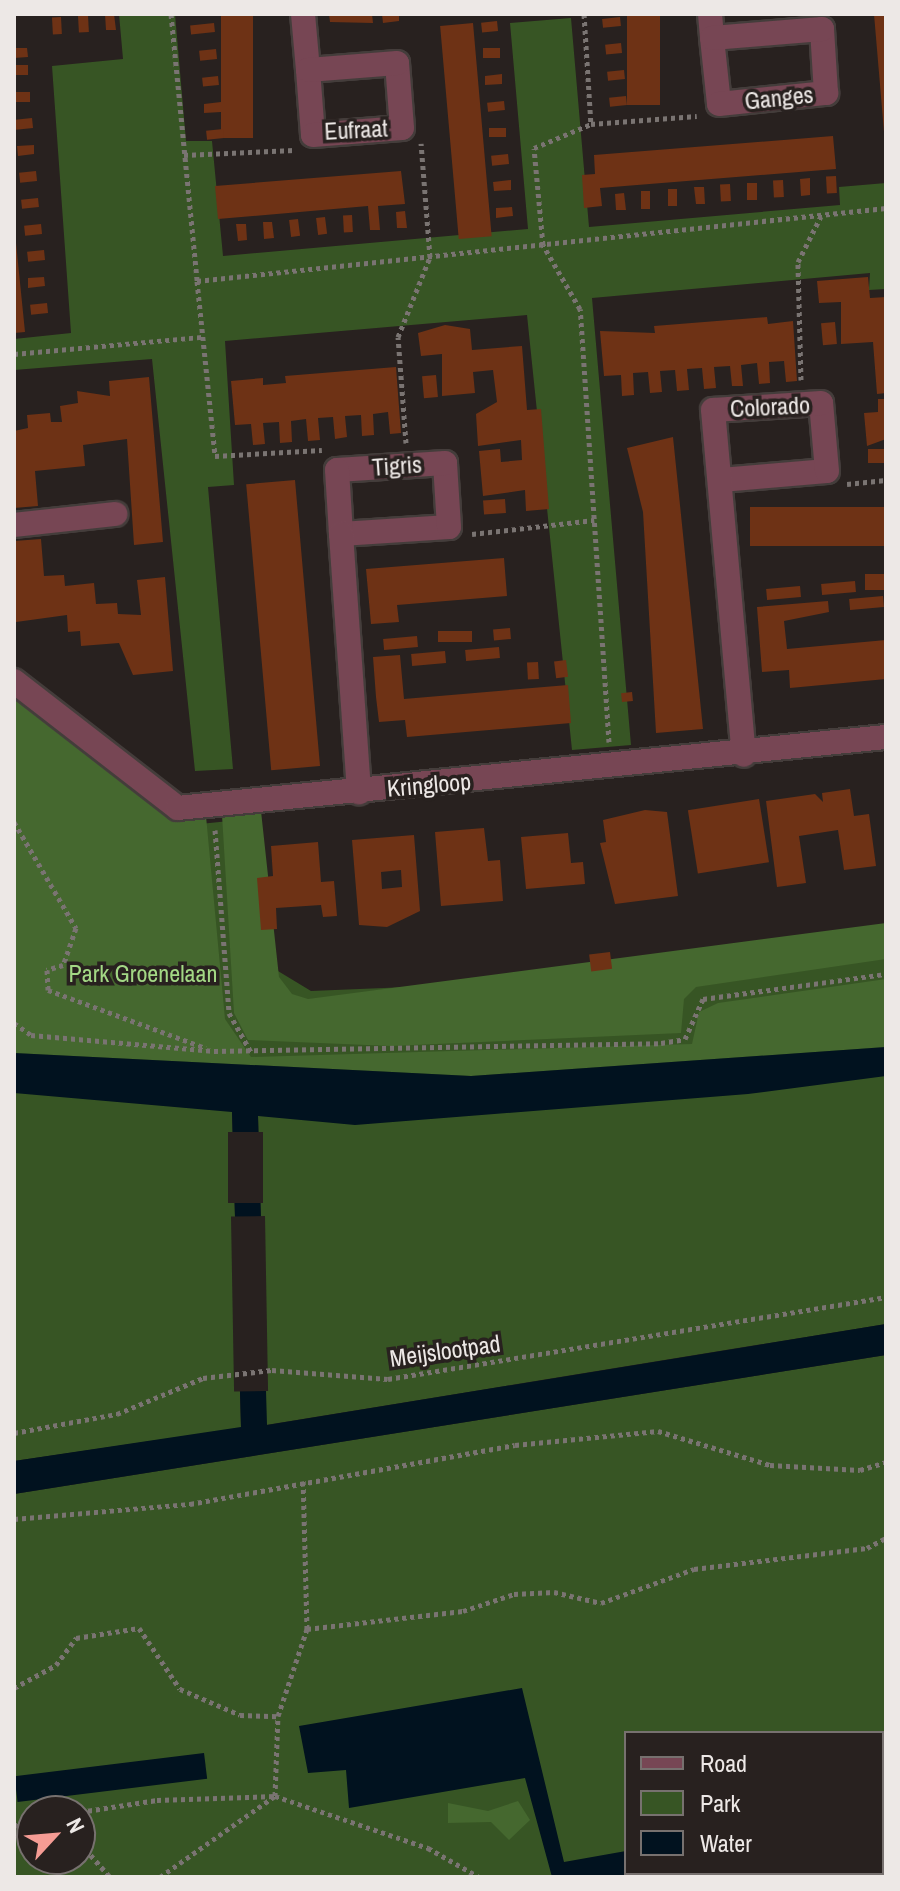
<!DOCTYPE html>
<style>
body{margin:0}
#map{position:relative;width:900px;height:1891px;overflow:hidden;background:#28211f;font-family:"Archivo Narrow",sans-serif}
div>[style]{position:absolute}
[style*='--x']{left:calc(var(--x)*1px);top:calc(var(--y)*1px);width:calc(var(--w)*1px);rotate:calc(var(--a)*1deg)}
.green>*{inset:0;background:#375524}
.forest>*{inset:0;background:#45682f}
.water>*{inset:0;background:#01121f;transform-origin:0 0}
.pier>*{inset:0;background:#28211f;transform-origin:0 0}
.building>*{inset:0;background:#6e3215;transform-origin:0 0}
.path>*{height:5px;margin-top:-2.5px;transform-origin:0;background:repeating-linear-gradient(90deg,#7a7472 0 4px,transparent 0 8px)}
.roads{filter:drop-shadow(2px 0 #443d3b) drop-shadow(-2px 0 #443d3b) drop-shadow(0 2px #443d3b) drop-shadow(0 -2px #443d3b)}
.minor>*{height:24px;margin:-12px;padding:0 12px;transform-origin:12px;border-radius:12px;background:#774654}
span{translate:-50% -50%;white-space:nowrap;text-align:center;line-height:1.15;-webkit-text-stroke:7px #28211f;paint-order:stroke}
.street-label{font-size:24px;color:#ede8e6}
.park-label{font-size:24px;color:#a3d885}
.frame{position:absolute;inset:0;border:16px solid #ede8e6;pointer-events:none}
.legend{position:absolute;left:624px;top:1731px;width:260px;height:144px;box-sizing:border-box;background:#28211f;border:2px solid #77716f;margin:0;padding:10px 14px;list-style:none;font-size:24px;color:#ede8e6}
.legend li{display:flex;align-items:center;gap:16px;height:40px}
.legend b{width:40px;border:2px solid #77716f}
.north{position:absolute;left:16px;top:1795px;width:80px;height:80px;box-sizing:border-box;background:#28211f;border:2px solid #77716f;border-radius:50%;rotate:64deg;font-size:22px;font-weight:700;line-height:32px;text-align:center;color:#ede8e6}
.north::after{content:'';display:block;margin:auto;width:28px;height:36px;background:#f59c94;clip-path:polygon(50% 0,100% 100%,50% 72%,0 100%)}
</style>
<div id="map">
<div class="green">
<i style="clip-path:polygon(119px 14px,175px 14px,186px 141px,212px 141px,223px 256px,528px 229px,510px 23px,571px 18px,589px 227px,840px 205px,839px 187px,886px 183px,886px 289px,869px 290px,870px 273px,592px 298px,631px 745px,572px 750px,527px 315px,225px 341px,234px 485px,208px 487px,233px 769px,195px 771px,152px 359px,14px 370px,14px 339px,71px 333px,52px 66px,123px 59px)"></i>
<i style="clip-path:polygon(14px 702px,200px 824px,258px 818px,273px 968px,311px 991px,432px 986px,886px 924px,886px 1324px,266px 1425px,258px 1116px,232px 1112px,241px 1428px,14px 1461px)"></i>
<i style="clip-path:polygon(evenodd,886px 1355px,886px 1877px,14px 1877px,14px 1494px,886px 1355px,626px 1733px,882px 1733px,882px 1873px,626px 1873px,626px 1733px,886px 1355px,32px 1811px,80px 1811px,80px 1859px,32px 1859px,32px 1811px)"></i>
</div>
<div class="forest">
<i style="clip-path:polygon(14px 688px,206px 816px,225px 1019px,251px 1057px,692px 1044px,699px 1012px,718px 1003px,886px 979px,886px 1047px,471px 1076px,14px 1053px)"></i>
<i style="clip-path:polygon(261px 811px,279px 977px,292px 994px,308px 999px,886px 923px,886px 959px,696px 987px,684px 999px,681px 1033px,391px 1046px,248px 1040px,234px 1013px,222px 815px)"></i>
<i style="clip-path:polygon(518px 1801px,530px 1820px,509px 1840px,491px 1822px,448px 1823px,448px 1803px,488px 1811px)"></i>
</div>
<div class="water">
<i style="clip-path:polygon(886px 1047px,886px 1076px,748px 1094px,355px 1125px,258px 1116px,267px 1425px,886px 1324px,886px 1355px,14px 1494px,14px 1461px,241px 1427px,232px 1112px,14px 1093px,14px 1053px,471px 1076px)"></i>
<i style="clip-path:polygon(522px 1688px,564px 1862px,626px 1851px,626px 1873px,719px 1873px,552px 1877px,525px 1778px,349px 1808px,346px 1770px,308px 1773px,299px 1726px)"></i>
<i style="left:204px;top:1753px;width:26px;height:191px;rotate:83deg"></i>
</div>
<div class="pier">
<i style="left:228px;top:1132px;width:35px;height:71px"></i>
<i style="left:265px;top:1216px;width:175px;height:34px;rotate:89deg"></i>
</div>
<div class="building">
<i style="clip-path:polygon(105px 14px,114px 14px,116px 30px,106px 30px)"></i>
<i style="left:221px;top:14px;width:32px;height:124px"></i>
<i style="clip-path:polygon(329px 14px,372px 14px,373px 23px,330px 22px)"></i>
<i style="clip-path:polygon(382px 14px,399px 14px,399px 21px,383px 23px)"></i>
<i style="left:627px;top:14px;width:33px;height:91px"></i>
<i style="clip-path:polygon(874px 14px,886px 14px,886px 132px,884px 132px)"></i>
<i style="left:88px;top:15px;width:17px;height:10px;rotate:87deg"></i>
<i style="left:61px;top:17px;width:17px;height:9px;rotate:87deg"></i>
<i style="left:620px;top:17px;width:9px;height:18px;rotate:84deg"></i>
<i style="left:497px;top:21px;width:10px;height:16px;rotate:84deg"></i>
<i style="left:214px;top:23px;width:9px;height:24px;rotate:84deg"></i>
<i style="left:473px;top:23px;width:214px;height:33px;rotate:85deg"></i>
<i style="left:621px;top:43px;width:10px;height:16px;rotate:84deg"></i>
<i style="clip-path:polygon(14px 48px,27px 48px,28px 57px,14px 58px)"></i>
<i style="left:500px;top:48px;width:10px;height:17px;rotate:90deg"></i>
<i style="left:216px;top:49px;width:10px;height:17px;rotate:84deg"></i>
<i style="left:28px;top:65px;width:10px;height:14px;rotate:90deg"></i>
<i style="left:624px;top:70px;width:9px;height:17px;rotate:84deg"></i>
<i style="clip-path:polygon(502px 74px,502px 84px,485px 85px,485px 76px)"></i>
<i style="left:218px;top:76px;width:9px;height:16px;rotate:84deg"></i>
<i style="left:30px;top:92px;width:10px;height:16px;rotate:90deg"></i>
<i style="left:626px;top:96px;width:9px;height:17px;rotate:84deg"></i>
<i style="left:504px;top:101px;width:9px;height:17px;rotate:84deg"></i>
<i style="clip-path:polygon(221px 102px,221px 112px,204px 113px,204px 104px)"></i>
<i style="left:32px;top:118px;width:10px;height:17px;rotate:84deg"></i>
<i style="left:506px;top:128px;width:9px;height:17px;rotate:90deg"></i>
<i style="left:223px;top:129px;width:9px;height:17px;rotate:84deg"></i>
<i style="clip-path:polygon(833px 136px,836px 169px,600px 188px,602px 206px,584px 208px,582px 175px,595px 174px,594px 155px)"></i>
<i style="clip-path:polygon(34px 145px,34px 154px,18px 156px,17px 146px)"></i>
<i style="left:508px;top:154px;width:10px;height:17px;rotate:84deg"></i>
<i style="left:36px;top:171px;width:10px;height:17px;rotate:84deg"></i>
<i style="clip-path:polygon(401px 171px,405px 204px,378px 206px,380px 230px,370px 230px,368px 206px,218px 219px,215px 186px)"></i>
<i style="left:836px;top:176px;width:17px;height:10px;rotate:87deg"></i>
<i style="clip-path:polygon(810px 178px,810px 195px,801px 196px,800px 179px)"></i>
<i style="clip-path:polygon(511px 180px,511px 190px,494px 191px,493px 182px)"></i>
<i style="left:783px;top:180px;width:17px;height:10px;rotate:87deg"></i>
<i style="left:747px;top:183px;width:10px;height:17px"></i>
<i style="left:730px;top:184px;width:17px;height:10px;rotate:87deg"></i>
<i style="clip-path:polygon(694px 187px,704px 187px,705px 204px,696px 204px)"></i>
<i style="left:668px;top:189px;width:9px;height:17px"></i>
<i style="left:641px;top:191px;width:9px;height:18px"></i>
<i style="clip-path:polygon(624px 193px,626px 210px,616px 210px,615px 194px)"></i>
<i style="left:38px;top:198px;width:9px;height:17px;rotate:84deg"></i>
<i style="clip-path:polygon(512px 207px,513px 216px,496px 218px,496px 208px)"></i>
<i style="clip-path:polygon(405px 211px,407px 228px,397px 228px,396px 212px)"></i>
<i style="left:352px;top:215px;width:17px;height:9px;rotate:87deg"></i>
<i style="left:325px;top:217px;width:17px;height:9px;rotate:83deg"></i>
<i style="left:298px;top:219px;width:17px;height:9px;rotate:83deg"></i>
<i style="clip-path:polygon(263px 222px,272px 222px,274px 238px,264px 239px)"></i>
<i style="clip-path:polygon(14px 223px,25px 332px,14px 333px)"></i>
<i style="left:41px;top:224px;width:10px;height:17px;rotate:84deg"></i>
<i style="clip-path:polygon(236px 224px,246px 224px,247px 240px,238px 241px)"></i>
<i style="left:44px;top:250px;width:10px;height:17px;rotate:84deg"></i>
<i style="clip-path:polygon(44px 277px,45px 286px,28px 288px,28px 278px)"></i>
<i style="clip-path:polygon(868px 277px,870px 298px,886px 297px,886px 393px,877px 394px,873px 342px,841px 344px,841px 302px,819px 303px,817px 281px)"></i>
<i style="left:47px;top:303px;width:10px;height:17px;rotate:84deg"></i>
<i style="clip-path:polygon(767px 317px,768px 324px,793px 321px,797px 381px,786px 382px,784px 361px,769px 362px,770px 383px,759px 384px,757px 363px,741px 365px,743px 386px,732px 386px,730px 366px,714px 367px,716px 388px,704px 389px,702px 368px,687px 369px,689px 390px,677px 391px,675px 370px,660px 371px,662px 392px,650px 393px,648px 372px,633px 373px,634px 395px,622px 396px,621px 375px,604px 376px,600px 331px,655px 333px,654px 326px)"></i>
<i style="left:835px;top:322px;width:22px;height:14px;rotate:85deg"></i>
<i style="clip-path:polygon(445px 325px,470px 329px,472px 350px,522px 346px,527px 410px,541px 409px,549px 509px,526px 511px,525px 490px,483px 496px,479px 451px,500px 449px,501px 462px,522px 460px,521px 440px,478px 446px,476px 414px,497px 402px,493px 370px,473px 372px,475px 393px,442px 396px,442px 354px,421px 356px,418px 333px)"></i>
<i style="clip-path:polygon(396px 367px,401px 433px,390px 434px,388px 412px,373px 414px,374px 435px,362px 436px,361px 415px,345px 416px,347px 437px,335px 439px,333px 417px,318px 418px,320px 440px,308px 441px,306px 419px,291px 421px,292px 442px,280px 443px,279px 422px,263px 423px,265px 444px,253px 445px,251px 424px,235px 425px,231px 381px,263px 378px,263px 385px,286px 383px,285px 376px)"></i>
<i style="left:436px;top:375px;width:22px;height:14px;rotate:85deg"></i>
<i style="clip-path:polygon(149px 377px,163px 542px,134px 545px,127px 439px,83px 445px,85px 466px,35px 471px,38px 506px,14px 508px,14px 431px,28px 428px,27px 415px,50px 413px,51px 422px,62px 422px,60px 406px,78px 403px,77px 391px,110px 396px,109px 381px)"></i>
<i style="clip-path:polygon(878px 399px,886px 399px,886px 439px,867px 446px,864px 413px,878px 412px)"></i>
<i style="clip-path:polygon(673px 437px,703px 729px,656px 733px,643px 512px,627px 448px)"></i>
<i style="left:886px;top:449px;width:14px;height:18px;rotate:90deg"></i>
<i style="left:295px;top:480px;width:287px;height:49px;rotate:85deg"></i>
<i style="left:505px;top:499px;width:14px;height:22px;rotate:86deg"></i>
<i style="left:886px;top:507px;width:39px;height:136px;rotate:90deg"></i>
<i style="clip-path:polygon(41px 539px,44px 576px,64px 575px,65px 586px,94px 583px,96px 604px,117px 603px,118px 614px,141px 615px,137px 580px,165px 577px,173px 671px,133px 675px,119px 643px,81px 646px,80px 631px,68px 632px,67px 615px,16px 622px,14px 541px)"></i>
<i style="clip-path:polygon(504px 558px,507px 596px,397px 605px,399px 622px,371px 624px,366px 569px)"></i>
<i style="left:886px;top:574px;width:16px;height:21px;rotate:90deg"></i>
<i style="left:855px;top:581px;width:11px;height:34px;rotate:85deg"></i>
<i style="left:800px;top:586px;width:11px;height:34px;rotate:85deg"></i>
<i style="left:883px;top:596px;width:11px;height:34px;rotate:85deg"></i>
<i style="clip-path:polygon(828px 601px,829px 612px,784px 621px,787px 649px,886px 640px,886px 679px,790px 688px,789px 670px,762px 672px,757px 607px)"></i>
<i style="left:510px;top:628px;width:11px;height:17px;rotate:85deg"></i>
<i style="left:472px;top:631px;width:11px;height:34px;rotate:90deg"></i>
<i style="left:417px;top:636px;width:11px;height:34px;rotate:85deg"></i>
<i style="left:499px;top:647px;width:11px;height:34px;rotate:85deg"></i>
<i style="left:445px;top:651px;width:12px;height:34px;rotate:85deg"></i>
<i style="clip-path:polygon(400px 655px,404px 699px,568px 685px,571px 723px,407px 737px,405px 720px,379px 722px,376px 697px,373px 657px)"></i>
<i style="left:566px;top:660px;width:17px;height:12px;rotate:83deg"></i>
<i style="left:538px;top:662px;width:17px;height:11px;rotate:87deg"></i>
<i style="left:632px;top:692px;width:9px;height:11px;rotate:84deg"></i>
<i style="clip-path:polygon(850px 789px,854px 816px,869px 814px,876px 866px,844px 870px,838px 830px,799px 836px,806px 883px,777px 887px,766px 801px,815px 794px,823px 802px,822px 793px)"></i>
<i style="left:759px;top:799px;width:64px;height:72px;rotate:81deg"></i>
<i style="clip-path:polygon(645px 810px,667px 812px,678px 896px,615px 904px,600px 843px,606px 842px,603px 820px)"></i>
<i style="clip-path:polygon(484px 828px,488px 861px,500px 860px,503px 901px,441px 906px,435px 832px)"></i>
<i style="clip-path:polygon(568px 833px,571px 863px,583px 862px,585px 884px,526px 889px,521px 837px)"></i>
<i style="clip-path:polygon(evenodd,414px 835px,420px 911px,387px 927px,359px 925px,352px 840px,414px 835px,401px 870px,402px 887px,382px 889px,381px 872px,401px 870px)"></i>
<i style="clip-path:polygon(318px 842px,321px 882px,334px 881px,337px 916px,323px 917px,321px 905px,276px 908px,277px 929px,261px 930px,257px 878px,273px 876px,271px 846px)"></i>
<i style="left:610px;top:952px;width:17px;height:21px;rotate:83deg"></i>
</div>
<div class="path">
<i style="--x:171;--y:14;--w:268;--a:84.4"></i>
<i style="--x:197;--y:281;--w:693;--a:-6.05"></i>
<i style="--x:584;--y:14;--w:110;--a:86.4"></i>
<i style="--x:184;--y:155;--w:111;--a:-2.6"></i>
<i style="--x:197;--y:281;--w:176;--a:84.1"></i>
<i style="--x:215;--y:456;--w:107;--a:-3.2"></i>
<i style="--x:14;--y:354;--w:189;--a:-5.2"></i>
<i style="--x:801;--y:380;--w:118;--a:-91.5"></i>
<i style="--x:798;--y:262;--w:51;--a:-63.4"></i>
<i style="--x:406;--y:443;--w:106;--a:-94.3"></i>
<i style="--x:398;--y:337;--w:86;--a:-68.2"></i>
<i style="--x:430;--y:257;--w:114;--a:-94.5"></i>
<i style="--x:847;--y:484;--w:39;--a:-6"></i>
<i style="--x:472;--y:534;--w:123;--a:-6.5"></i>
<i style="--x:609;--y:742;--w:434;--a:-93.8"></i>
<i style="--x:580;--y:309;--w:74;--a:-120"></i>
<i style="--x:543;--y:245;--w:97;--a:-95.3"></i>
<i style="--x:534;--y:148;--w:62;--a:-22.8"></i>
<i style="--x:591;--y:124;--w:106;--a:-4.3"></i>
<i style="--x:14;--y:822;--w:123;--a:59.7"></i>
<i style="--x:76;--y:928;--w:39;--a:109"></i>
<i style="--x:63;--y:965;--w:17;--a:163"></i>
<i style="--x:47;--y:970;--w:20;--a:87"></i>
<i style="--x:48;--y:990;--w:168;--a:20.2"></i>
<i style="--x:215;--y:830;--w:184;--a:85.6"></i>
<i style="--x:229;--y:1013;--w:45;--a:60.6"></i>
<i style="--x:14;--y:1023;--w:21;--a:35"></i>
<i style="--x:31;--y:1035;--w:184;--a:5"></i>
<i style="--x:214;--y:1051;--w:447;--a:-1"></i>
<i style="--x:661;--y:1043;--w:24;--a:-9"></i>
<i style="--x:685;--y:1039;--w:44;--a:-65.8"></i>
<i style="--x:703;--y:999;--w:185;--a:-7.8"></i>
<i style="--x:14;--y:1433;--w:105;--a:-10.5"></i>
<i style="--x:117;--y:1414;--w:93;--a:-22.7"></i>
<i style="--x:203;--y:1378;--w:69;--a:-6.6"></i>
<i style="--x:272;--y:1370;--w:116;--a:4.4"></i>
<i style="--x:388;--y:1379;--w:505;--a:-9.35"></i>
<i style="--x:14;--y:1519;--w:177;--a:-4.9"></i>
<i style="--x:190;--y:1504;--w:330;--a:-10.3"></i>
<i style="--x:515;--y:1445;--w:144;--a:-5.6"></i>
<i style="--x:658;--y:1431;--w:117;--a:16.9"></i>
<i style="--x:770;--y:1465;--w:90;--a:3.2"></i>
<i style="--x:860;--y:1470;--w:27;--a:-17"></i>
<i style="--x:307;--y:1629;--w:157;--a:-6.6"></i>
<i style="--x:463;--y:1611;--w:54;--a:-18.4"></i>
<i style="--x:514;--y:1594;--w:40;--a:-2.9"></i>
<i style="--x:554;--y:1592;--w:48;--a:13.2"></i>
<i style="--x:601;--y:1603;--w:99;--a:-20.1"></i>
<i style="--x:694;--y:1569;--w:174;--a:-6.9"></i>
<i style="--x:867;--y:1548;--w:21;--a:-28"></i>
<i style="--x:14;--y:1688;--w:48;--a:-28.7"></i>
<i style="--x:56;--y:1665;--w:34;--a:-53"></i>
<i style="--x:76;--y:1638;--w:64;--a:-9"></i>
<i style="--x:139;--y:1628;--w:73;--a:56.1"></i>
<i style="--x:180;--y:1689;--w:65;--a:23.4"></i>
<i style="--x:240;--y:1715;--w:38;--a:2"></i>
<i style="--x:80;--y:1812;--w:78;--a:-8.9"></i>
<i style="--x:157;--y:1800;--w:118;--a:-1.9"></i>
<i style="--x:275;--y:1796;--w:80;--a:-87.9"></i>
<i style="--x:278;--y:1716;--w:92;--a:-71.6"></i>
<i style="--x:307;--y:1629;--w:149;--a:-91.5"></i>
<i style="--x:14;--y:1826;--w:19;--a:-16"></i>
<i style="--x:80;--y:1843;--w:45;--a:48.6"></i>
<i style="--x:160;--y:1877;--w:141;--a:-35.2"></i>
<i style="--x:275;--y:1796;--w:162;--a:18.8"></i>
<i style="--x:428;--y:1848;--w:59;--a:29.6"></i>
</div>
<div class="roads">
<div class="minor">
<i style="--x:303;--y:14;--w:56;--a:84.9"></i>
<i style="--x:308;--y:70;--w:65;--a:85.6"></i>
<i style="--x:313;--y:135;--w:89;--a:-4.5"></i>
<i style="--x:402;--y:128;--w:65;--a:-94.4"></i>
<i style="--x:397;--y:63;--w:89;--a:175.5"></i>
<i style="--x:710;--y:14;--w:24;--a:85"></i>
<i style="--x:712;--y:38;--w:66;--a:83.9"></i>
<i style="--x:719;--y:104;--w:108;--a:-5.9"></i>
<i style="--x:826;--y:93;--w:64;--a:-93.6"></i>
<i style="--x:822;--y:29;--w:110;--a:175.3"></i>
<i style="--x:721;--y:480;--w:106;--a:-4.9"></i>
<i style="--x:827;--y:471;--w:68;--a:-95"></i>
<i style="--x:821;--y:403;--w:108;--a:176.3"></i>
<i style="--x:713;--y:410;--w:346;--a:84.9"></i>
<i style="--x:14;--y:525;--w:102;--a:-6.2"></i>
<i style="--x:341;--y:534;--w:108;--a:-3.7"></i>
<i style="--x:449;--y:527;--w:64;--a:-93.6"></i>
<i style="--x:445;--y:463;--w:108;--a:176.3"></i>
<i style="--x:337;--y:470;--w:64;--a:86.4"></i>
<i style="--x:341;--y:534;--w:259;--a:86"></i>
<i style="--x:14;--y:681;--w:207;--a:37.8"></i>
<i style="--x:178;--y:808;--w:712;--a:-5.73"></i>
</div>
</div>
<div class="street-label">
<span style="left:779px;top:98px;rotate:-6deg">Ganges</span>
<span style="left:356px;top:130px;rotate:-3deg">Eufraat</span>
<span style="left:770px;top:407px;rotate:-3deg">Colorado</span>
<span style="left:397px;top:466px;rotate:-4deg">Tigris</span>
<span style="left:429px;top:785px;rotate:-5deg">Kringloop</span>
<span style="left:445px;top:1351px;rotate:-8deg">Meijslootpad</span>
</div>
<div class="park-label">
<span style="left:143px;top:974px">Park Groenelaan</span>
</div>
<div class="frame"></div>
<ul class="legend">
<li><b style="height:10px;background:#774654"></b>Road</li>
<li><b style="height:22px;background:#375524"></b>Park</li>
<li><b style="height:22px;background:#01121f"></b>Water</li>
</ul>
<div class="north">N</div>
</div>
